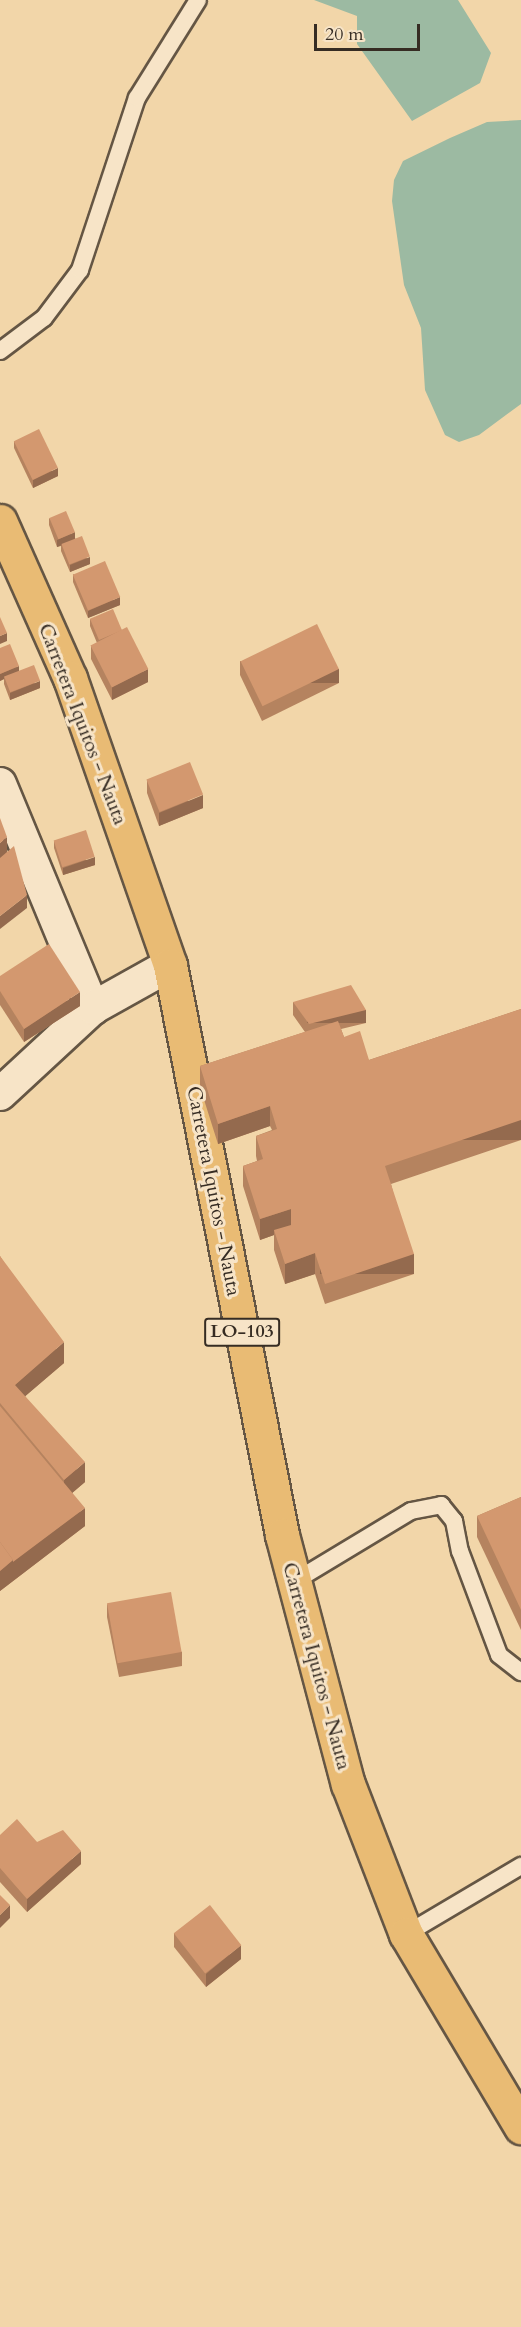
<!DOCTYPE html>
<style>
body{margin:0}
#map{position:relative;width:521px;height:2327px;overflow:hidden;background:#f2d6a9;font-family:Cardo,serif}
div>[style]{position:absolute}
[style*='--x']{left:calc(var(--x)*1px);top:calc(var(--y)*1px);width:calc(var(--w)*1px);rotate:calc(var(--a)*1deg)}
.water>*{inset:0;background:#9cbaa2}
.roads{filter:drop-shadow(2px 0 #655644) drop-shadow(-2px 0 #655644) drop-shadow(0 2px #655644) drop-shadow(0 -2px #655644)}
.lane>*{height:16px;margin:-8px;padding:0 8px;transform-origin:8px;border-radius:8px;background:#f7e4c7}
.street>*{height:32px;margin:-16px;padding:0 16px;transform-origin:16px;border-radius:16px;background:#f7e4c7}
.primary>*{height:33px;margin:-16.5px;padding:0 16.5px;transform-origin:16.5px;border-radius:16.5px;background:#e9bb74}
.wall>*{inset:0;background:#b5835f}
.shaded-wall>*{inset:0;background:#946a4e;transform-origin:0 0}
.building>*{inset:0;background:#d3986f;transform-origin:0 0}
span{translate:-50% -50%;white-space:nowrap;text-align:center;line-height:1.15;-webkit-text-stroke:6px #f7e4c7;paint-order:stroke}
.shield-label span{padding:2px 4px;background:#f7e4c7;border:2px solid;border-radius:4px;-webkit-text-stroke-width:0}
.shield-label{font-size:18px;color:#362c23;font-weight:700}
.street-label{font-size:20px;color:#362c23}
.scale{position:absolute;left:314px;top:24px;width:106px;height:27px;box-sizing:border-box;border:3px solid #362c23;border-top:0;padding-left:8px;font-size:18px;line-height:21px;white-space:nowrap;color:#362c23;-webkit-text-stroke:4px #f7e4c7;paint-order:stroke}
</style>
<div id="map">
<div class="water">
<i style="clip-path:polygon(314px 0,458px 0,491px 53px,480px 83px,412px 121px,357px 44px,357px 16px)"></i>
<i style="clip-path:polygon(521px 120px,521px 404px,479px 435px,459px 442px,445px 435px,425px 390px,421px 328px,404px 285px,392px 201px,394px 180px,403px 161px,450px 138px,487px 122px)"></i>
</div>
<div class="roads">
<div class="lane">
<i style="--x:0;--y:351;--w:55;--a:-36.9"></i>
<i style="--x:44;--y:318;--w:60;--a:-53.1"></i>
<i style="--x:80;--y:270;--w:181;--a:-71.7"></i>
<i style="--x:137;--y:98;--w:115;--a:-58.1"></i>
<i style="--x:295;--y:1581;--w:135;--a:-31.1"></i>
<i style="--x:411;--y:1511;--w:31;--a:-11"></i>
<i style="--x:441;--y:1505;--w:21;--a:51"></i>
<i style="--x:454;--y:1521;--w:31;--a:79"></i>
<i style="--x:460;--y:1551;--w:111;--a:69.4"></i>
<i style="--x:499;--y:1655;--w:28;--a:38"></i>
<i style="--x:406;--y:1934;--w:134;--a:-30.6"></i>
</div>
<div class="street">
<i style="--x:0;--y:784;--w:243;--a:67.5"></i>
<i style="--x:0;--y:1094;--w:127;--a:-42.8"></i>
<i style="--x:93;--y:1008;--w:88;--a:-29.2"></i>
</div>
<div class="primary">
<i style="--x:0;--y:521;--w:172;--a:66"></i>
<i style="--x:70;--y:678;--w:304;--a:70.8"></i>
<i style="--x:170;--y:965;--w:581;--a:78.88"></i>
<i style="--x:282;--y:1535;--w:258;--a:75.2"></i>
<i style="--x:348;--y:1784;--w:161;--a:68.9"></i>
<i style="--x:406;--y:1934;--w:225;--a:59.2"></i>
</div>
</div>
<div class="wall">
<i style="clip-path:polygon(14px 441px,58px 476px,33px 488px,14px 448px)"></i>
<i style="clip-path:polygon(49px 518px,75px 538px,90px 564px,70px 572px,61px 551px,61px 546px,57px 547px,49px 525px)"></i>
<i style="clip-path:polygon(73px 574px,120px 605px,88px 618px,73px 582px)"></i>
<i style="clip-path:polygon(90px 619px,122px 630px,148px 682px,112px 700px,91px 659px,91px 646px,97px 643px,90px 626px)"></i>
<i style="clip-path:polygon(0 648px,19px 671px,40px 688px,10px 700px,4px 684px,4px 679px,0 681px)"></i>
<i style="clip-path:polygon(240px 661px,339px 683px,262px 721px,240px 675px)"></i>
<i style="clip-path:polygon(147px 780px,203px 808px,159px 826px,147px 793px)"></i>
<i style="clip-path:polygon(54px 841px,95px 865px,63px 875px,54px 848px)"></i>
<i style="clip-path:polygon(0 976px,80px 1006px,24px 1042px,0 1005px)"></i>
<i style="clip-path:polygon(293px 1002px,366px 1023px,341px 1029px,344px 1037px,369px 1060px,521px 1009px,521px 1140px,391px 1184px,414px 1274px,325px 1304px,315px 1274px,285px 1284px,274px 1250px,274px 1235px,260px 1240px,243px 1186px,243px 1166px,257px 1161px,256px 1156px,256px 1136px,272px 1130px,270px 1126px,218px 1144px,200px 1087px,200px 1066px,305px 1032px,293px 1015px)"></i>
<i style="clip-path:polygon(0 1256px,64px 1363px,25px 1396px,85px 1482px,72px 1493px,85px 1526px,0 1591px)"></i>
<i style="clip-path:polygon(521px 1497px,521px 1630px,477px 1537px,477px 1516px)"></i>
<i style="clip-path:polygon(107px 1604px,182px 1652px,182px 1666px,119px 1677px,107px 1617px)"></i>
<i style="clip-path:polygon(0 1835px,37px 1842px,81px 1864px,27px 1912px,0 1882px)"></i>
<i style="clip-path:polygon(174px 1933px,241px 1959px,206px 1987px,174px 1947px)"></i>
</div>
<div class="shaded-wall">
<i style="clip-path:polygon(58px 468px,58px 476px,33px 488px,33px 480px)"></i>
<i style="clip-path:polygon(75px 532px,75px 540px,57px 547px,57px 540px)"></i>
<i style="clip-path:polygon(90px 557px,90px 564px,70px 572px,70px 565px)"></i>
<i style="clip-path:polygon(120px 597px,120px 605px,88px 618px,88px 611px)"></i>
<i style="clip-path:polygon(7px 633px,7px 641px,0 644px,0 636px)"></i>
<i style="clip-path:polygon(19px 666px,19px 673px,4px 677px,4px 679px,0 681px,0 674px)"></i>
<i style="clip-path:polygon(148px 669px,148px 682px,112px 700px,112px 687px)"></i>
<i style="left:339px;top:669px;width:14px;height:86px;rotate:90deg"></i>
<i style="clip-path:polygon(40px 681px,40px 688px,10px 700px,10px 693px)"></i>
<i style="clip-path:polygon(203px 795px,203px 808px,159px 826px,159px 813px)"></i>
<i style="clip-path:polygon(7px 837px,7px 855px,0 861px,0 843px)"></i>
<i style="clip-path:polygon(95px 857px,95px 865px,63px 875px,63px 868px)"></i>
<i style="clip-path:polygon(27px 895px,27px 908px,0 929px,0 916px)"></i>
<i style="clip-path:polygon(80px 992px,80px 1006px,24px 1042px,24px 1029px)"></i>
<i style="left:366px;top:1010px;width:13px;height:59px;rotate:90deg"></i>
<i style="clip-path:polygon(270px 1106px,270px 1126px,218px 1144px,218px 1124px)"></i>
<i style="left:521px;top:1120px;width:20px;height:144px;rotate:90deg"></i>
<i style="clip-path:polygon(291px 1209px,291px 1230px,274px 1230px,274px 1235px,260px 1240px,260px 1219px)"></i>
<i style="clip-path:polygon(315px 1253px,315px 1274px,285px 1284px,285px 1264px)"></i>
<i style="left:414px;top:1254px;width:20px;height:94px;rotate:90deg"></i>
<i style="clip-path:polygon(64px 1342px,64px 1363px,15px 1405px,15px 1385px)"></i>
<i style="clip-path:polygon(85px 1462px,85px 1482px,64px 1500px,64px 1480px)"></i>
<i style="clip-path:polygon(85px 1508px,85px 1526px,0 1591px,0 1571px,13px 1560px)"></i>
<i style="clip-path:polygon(81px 1851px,81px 1864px,27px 1912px,27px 1899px)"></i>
<i style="clip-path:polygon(10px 1905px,10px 1918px,0 1928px,0 1915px)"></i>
<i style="clip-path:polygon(241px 1945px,241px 1959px,206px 1987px,206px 1974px)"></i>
</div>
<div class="building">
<i style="left:39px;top:429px;width:43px;height:28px;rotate:64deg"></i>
<i style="left:66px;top:511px;width:23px;height:18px;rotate:67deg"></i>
<i style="left:82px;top:536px;width:22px;height:22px;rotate:69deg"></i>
<i style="left:105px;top:561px;width:39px;height:35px;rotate:67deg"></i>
<i style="left:113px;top:609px;width:23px;height:25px;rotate:67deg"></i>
<i style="clip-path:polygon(0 617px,7px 633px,0 636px)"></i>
<i style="left:317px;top:624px;width:50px;height:85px;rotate:64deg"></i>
<i style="left:127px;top:627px;width:47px;height:41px;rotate:63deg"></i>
<i style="clip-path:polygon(10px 644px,19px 666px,0 674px,0 648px)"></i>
<i style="left:34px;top:665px;width:17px;height:32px;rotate:69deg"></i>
<i style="left:190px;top:762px;width:35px;height:47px;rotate:68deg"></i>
<i style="clip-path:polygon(0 818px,7px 837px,0 843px)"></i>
<i style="left:86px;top:830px;width:28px;height:34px;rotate:72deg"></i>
<i style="clip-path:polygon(14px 846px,27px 895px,0 916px,0 858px)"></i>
<i style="clip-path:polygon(49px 944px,80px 992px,24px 1029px,0 991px,0 976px)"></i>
<i style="clip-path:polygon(351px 985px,366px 1010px,309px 1024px,293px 1002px)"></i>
<i style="clip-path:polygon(521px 1009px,521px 1120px,385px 1166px,414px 1254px,325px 1284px,315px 1253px,285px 1264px,274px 1230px,291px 1225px,291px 1209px,260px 1219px,243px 1166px,263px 1159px,256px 1136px,277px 1129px,270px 1106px,218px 1124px,200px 1066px,338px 1021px,344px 1037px,360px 1031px,369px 1060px)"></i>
<i style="clip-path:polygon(0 1256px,64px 1342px,15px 1385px,85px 1462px,64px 1480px,0 1403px)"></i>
<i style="clip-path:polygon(0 1406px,85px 1508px,13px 1562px,13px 1560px,0 1542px)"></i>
<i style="clip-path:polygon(521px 1497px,521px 1610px,477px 1516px)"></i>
<i style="clip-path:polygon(0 1542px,13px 1560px,0 1571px)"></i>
<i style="left:171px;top:1592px;width:61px;height:65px;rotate:80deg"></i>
<i style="clip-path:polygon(17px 1819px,37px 1842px,63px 1830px,81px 1851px,27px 1899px,0 1868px,0 1835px)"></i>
<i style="clip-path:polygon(0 1895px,10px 1905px,0 1915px)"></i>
<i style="left:210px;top:1905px;width:51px;height:46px;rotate:52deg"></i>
</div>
<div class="shield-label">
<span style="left:242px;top:1332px">LO-103</span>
</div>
<div class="street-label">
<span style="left:83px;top:724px;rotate:69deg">Carretera Iquitos - Nauta</span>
<span style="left:214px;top:1191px;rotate:79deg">Carretera Iquitos - Nauta</span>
<span style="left:317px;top:1666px;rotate:75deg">Carretera Iquitos - Nauta</span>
</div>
<div class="scale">20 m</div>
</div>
